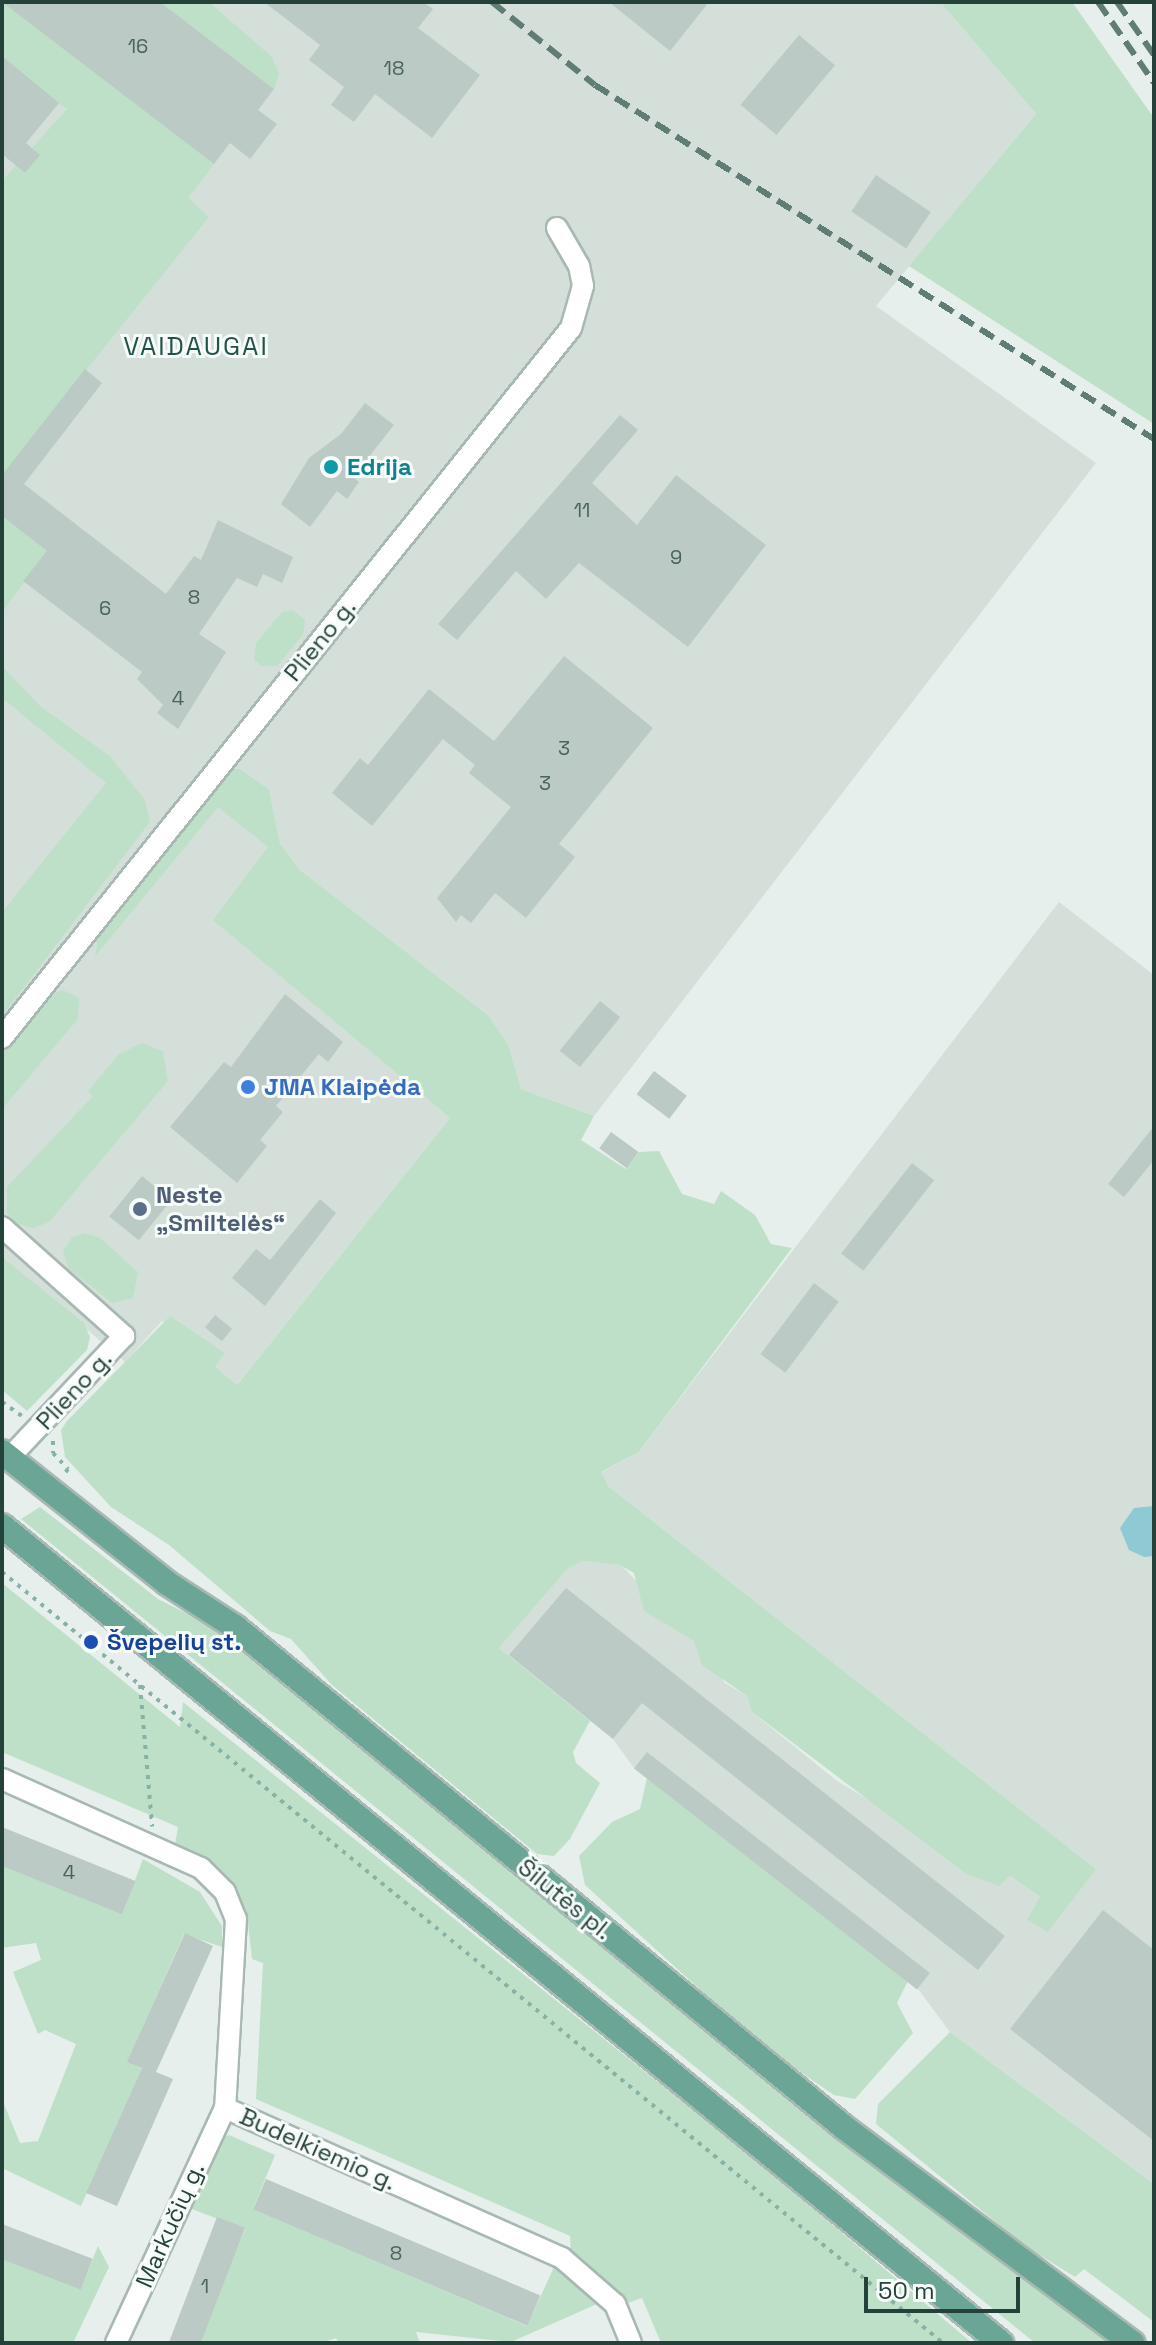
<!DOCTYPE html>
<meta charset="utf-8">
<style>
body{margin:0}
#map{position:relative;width:1156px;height:2345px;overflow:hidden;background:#e6efeb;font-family:"Space Grotesk",sans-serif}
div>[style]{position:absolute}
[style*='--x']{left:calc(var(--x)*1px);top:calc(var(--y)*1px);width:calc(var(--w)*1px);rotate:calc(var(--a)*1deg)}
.built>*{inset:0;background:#d4dfda}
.green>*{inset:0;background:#bfe0c8}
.water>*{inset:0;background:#8ec9d4}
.building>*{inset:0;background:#bbcac4;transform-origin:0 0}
.path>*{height:4px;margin-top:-2px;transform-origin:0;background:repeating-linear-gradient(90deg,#86b3a5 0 4px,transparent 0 10px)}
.roads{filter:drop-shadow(2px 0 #a8b8b2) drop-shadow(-2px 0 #a8b8b2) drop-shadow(0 2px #a8b8b2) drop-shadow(0 -2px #a8b8b2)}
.minor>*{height:20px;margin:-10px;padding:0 10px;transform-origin:10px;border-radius:10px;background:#fff}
.primary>*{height:24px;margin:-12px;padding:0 12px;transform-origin:12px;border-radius:12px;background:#6aa596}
.rail>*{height:6px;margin-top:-3px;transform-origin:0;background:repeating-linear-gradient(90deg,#5f7d75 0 16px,transparent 0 24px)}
.dots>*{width:22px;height:22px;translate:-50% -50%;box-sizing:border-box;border:4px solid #f7fbf9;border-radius:50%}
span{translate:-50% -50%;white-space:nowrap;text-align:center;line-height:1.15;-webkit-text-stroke:6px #f7fbf9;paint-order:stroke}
.number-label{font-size:20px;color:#4a645c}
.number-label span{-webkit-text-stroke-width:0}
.culture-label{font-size:24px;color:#0d838f;font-weight:700}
.left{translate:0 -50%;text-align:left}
.street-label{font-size:24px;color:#24423a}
.shop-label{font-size:24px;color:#366cbe;font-weight:700}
.service-label{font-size:24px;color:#4e5e75;font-weight:700}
.transit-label{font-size:24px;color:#164399;font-weight:700}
.neighbourhood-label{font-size:26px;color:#1f5548;letter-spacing:2px}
.frame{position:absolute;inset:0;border:4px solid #24423a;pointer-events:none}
.scale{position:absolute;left:864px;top:2277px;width:156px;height:36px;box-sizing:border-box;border:4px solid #24423a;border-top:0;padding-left:10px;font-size:24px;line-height:28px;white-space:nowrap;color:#24423a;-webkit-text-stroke:6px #f7fbf9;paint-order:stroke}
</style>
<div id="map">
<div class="built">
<i style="clip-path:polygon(2px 2px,940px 2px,1036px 114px,876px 306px,1096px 463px,594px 1116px,521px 1089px,508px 1044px,489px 1016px,300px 870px,280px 843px,269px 789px,240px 769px,96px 956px,218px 806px,269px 847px,214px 920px,450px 1118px,236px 1386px,214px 1367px,225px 1353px,162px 1321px,125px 1362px,2px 1257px)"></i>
<i style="clip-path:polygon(1059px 902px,1154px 975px,1154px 2184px,950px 2032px,918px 1989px,634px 1768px,613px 1739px,499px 1648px,568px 1567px,583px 1561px,621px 1565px,695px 1641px,725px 1683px,747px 1696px,752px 1712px,837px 1781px,881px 1807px,965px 1873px,1010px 1876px,1041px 1898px,1028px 1920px,1096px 1869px,608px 1486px,600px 1473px,639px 1452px)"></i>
</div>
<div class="green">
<i style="clip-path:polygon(4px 2px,214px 164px,188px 198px,209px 217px,2px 475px,2px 181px,67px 109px,2px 62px)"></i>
<i style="clip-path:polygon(160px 2px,209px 2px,272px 57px,279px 74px,274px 89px)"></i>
<i style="clip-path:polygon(940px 2px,1072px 2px,1154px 118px,1154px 424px,909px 266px,1036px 114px)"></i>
<i style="clip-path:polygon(2px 516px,47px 551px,2px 612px)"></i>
<i style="clip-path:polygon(293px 610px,305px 620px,303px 635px,277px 666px,261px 666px,254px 659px,256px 643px,282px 612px)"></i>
<i style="clip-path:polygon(2px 666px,40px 706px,110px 756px,145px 800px,150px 822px,2px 1016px,2px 912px,106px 783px,2px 698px)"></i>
<i style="clip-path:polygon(228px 769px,240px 769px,269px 789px,280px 843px,300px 870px,489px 1016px,508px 1044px,521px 1089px,594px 1116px,581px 1140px,626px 1169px,639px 1152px,659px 1151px,682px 1194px,714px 1204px,721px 1191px,755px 1215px,771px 1244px,792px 1248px,639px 1452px,601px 1472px,608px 1486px,1096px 1869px,1048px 1932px,1027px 1920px,1040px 1897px,1010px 1876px,999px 1886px,965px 1873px,752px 1712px,747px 1696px,702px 1665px,694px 1641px,644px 1611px,634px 1573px,620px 1565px,583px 1561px,568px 1568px,499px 1648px,590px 1721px,573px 1752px,576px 1763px,600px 1783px,570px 1839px,554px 1856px,537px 1854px,332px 1685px,291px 1639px,270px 1631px,169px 1545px,111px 1507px,65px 1457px,61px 1430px,67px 1421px,170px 1316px,225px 1353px,215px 1367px,237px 1385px,450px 1118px,213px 920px,268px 847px,218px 807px,95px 957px,99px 932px)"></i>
<i style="clip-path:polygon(63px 990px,79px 998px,78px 1019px,2px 1109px,2px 1055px,49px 996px)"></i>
<i style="clip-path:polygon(142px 1043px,163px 1051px,168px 1081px,49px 1222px,34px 1228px,18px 1225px,7px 1213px,7px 1187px,93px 1096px,88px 1091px,119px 1054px)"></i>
<i style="clip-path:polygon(85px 1233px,100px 1238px,138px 1272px,133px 1298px,112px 1303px,69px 1269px,63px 1251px,72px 1237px)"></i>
<i style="clip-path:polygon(2px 1257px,84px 1323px,90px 1337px,87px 1350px,27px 1411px,2px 1390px)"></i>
<i style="clip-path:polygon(40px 1507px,158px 1599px,222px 1631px,705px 2027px,1111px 2343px,1035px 2343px,21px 1519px)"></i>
<i style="clip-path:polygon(2px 1583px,180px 1727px,183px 1702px,768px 2170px,972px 2343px,661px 2343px,642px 2298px,625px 2304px,571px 2254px,570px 2236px,256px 2099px,263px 1963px,252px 1959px,247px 1914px,237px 1893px,210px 1863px,175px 1845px,178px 1827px,2px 1752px)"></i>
<i style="clip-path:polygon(647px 1778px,908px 1981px,897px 2003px,913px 2033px,855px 2099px,834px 2095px,762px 2046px,585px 1885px,579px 1856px,612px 1822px,640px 1809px)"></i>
<i style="clip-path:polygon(143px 1859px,200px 1892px,222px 1926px,222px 1947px,184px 1934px,128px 2061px,142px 2068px,81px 2206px,2px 2168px,2px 2099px,20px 2143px,38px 2141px,76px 2044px,45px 2030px,38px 2034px,13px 1972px,41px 1960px,36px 1943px,2px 1948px,2px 1863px,123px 1912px)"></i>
<i style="clip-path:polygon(950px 2032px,1154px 2184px,1154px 2322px,1084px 2269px,1075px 2277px,1025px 2246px,876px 2124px,878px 2104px)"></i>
<i style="clip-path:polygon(229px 2135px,275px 2155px,253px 2209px,527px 2326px,555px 2265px,600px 2295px,597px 2304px,511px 2342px,416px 2332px,420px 2343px,339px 2343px,336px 2338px,322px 2343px,197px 2343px,245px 2229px,189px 2208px,220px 2138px)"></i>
<i style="clip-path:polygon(98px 2246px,109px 2267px,73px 2343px,2px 2343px,2px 2257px,81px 2288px)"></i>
</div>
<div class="water">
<i style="clip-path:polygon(1154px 1506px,1154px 1556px,1144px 1557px,1129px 1550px,1120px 1528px,1134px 1508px)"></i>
</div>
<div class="building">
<i style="clip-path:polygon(2px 2px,160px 2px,274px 89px,258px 110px,277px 124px,250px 159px,230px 143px,214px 164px)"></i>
<i style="clip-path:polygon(264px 2px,423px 2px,433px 9px,418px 28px,480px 75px,432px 138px,375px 94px,354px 122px,331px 105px,344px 87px,309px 60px,320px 45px)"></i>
<i style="clip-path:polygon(609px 2px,709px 2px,670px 51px)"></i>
<i style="left:799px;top:35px;width:47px;height:91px;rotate:40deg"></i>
<i style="clip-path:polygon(2px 56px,59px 103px,26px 143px,40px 155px,25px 173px,2px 154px)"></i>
<i style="left:876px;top:175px;width:66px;height:44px;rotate:34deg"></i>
<i style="clip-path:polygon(85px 369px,102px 383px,24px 484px,166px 594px,194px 556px,201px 560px,218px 520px,293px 557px,282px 583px,263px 574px,257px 587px,237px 578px,199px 634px,226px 652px,178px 729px,157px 713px,163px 705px,137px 679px,142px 672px,23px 581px,47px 551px,2px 516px,2px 475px)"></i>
<i style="clip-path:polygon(365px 403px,394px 425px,353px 477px,359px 482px,347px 499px,337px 491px,310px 527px,281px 504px,309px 458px,341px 434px)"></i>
<i style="clip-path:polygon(620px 415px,638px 430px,592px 483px,637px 525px,676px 475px,766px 545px,688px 647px,579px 563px,546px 599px,516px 571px,457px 640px,438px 624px)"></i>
<i style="clip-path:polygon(564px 656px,653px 728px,559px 844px,575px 857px,526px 918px,495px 893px,471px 923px,461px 915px,456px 922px,437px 898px,511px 807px,469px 773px,475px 765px,443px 739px,372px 826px,332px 793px,360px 758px,368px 765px,429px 689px,494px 741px)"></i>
<i style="clip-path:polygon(285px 994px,343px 1042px,328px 1062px,319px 1054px,276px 1106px,283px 1112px,260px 1140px,267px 1146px,237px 1183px,170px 1127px,224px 1062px,231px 1067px)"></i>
<i style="left:600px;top:1001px;width:26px;height:64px;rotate:39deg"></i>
<i style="left:654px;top:1071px;width:41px;height:29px;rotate:37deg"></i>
<i style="clip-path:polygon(1154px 1126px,1154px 1160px,1124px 1197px,1108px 1184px)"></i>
<i style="left:611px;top:1132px;width:34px;height:20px;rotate:36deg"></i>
<i style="left:912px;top:1163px;width:28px;height:115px;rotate:38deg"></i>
<i style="left:142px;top:1176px;width:38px;height:52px;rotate:39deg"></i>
<i style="clip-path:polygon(320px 1199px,336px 1213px,265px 1306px,232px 1278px,256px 1249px,270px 1260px)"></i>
<i style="left:814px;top:1283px;width:31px;height:89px;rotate:37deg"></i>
<i style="left:215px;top:1315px;width:22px;height:16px;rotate:39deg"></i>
<i style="clip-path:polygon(566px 1588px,1005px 1936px,978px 1970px,642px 1703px,613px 1739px,509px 1655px)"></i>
<i style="left:647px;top:1752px;width:359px;height:21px;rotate:38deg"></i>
<i style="left:2px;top:1827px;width:144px;height:36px;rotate:22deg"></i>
<i style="clip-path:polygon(1103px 1910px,1154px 1950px,1154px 2141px,1010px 2029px)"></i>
<i style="clip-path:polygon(185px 1933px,213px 1946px,156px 2072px,173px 2079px,117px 2206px,86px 2193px,142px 2068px,127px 2062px)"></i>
<i style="left:266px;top:2179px;width:298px;height:33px;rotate:23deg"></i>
<i style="left:217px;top:2217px;width:30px;height:137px;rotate:21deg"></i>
<i style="left:2px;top:2224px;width:97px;height:33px;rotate:21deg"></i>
</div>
<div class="path">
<i style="--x:2;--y:1402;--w:24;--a:35"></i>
<i style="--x:53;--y:1441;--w:12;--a:90"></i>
<i style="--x:53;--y:1453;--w:22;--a:47"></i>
<i style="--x:68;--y:1469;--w:6;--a:129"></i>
<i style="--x:2;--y:1572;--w:1217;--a:39.33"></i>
<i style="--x:140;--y:1685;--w:142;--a:85.1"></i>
</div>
<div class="roads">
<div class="minor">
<i style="--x:2;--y:1038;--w:910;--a:-51.29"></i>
<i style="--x:571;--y:328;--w:44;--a:-74.1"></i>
<i style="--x:583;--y:286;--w:20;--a:-101"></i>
<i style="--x:579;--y:266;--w:44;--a:-120.1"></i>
<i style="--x:2;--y:1227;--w:164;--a:41.8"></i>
<i style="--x:124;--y:1336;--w:168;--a:133.3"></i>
<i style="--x:2;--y:1779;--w:218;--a:24.1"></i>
<i style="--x:201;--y:1868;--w:34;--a:45"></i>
<i style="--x:225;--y:1892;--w:29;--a:68"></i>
<i style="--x:236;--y:1919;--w:189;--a:93.3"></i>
<i style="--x:225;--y:2108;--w:259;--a:114.9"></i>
<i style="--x:225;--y:2108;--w:369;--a:24"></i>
<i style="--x:562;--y:2258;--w:70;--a:41"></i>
<i style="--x:615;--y:2304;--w:42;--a:67.7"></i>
</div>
<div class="primary">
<i style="--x:2;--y:1452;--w:211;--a:38.4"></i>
<i style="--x:167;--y:1583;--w:81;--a:32.9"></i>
<i style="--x:235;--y:1627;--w:789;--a:39.4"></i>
<i style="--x:845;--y:2128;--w:359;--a:36.8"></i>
<i style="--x:2;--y:1526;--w:1291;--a:39.28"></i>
</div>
</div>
<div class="rail">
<i style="--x:492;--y:2;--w:132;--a:38.9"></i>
<i style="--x:595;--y:85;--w:662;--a:32.35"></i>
<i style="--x:1098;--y:2;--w:98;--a:55.3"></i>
<i style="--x:1117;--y:2;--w:65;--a:55.1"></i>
</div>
<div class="dots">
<i style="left:331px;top:467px;background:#0f9aa8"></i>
<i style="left:248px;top:1087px;background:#3f7fe0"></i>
<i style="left:140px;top:1209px;background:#5c6f8a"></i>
<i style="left:91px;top:1642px;background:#1a4fb4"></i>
</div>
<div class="number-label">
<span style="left:138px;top:46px">16</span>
<span style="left:394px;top:68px">18</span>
<span style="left:582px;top:510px">11</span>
<span style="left:676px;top:557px">9</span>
<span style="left:194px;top:597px">8</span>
<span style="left:105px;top:608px">6</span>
<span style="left:178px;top:698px">4</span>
<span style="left:564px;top:748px">3</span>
<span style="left:545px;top:783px">3</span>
<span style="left:69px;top:1872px">4</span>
<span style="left:396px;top:2253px">8</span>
<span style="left:205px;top:2286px">1</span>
</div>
<div class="culture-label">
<span class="left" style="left:347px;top:467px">Edrija</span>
</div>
<div class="street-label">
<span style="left:320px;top:640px;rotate:-51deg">Plieno g.</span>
<span style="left:74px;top:1390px;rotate:-47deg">Plieno g.</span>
<span style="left:565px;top:1899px;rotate:39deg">Šilutės pl.</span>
<span style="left:318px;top:2149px;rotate:24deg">Budelkiemio g.</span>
<span style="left:170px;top:2225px;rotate:-66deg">Markučių g.</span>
</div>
<div class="shop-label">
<span class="left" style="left:264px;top:1087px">JMA Klaipėda</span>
</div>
<div class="service-label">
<span class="left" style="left:156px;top:1209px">Neste<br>„Smiltelės“</span>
</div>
<div class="transit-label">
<span class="left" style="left:107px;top:1642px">Švepelių st.</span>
</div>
<div class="neighbourhood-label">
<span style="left:196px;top:347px">VAIDAUGAI</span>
</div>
<div class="frame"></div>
<div class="scale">50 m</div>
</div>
